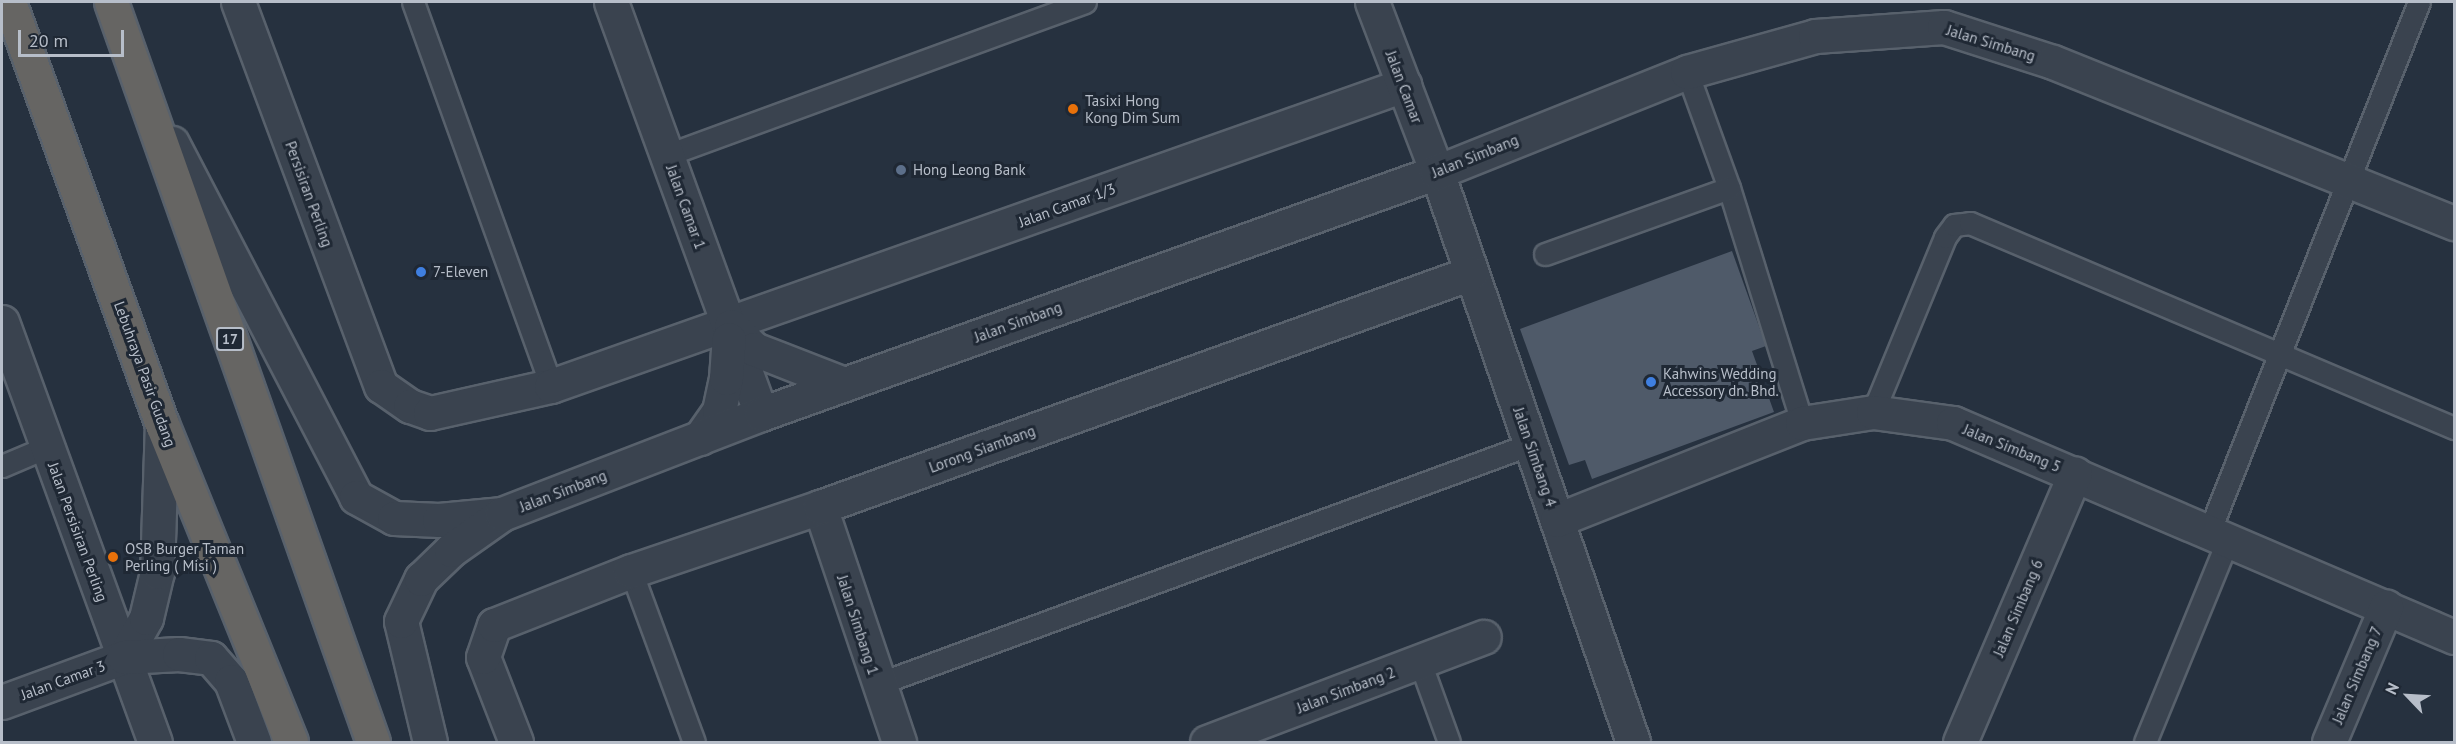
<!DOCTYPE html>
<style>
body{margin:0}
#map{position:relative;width:2456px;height:744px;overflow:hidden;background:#26313f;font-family:"PT Sans",sans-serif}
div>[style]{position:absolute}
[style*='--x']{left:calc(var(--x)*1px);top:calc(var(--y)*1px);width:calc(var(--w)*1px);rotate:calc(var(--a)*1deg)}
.building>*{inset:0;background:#4f5a69}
.roads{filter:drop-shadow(2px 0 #58616c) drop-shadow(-2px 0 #58616c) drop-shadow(0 2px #58616c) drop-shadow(0 -2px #58616c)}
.service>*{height:21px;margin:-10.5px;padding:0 10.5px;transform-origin:10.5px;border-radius:10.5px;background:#3a434f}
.minor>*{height:33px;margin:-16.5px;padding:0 16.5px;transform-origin:16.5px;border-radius:16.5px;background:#3a434f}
.tertiary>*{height:33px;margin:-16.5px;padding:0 16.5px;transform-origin:16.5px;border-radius:16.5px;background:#3a434f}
.trunk>*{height:33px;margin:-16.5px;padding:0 16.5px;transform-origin:16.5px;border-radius:16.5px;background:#666563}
.dots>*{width:16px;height:16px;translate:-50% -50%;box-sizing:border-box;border:3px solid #1f2834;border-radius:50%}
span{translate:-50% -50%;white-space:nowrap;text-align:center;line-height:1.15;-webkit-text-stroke:6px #1f2834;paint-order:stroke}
.shield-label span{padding:2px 4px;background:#1f2834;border:2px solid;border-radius:4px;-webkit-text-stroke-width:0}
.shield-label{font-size:14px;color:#b7bec9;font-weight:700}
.street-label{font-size:15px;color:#b7bec9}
.poi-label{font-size:15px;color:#b7bec9}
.left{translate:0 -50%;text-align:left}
.frame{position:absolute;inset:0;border:3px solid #b7bec9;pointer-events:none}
.north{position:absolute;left:2378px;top:666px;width:60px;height:60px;-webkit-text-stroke:4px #1f2834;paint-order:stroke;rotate:295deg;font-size:16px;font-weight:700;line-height:24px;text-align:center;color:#b7bec9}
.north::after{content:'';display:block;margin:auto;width:21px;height:27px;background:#b7bec9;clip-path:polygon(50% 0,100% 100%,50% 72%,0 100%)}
.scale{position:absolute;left:18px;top:30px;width:106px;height:27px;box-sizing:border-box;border:3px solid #b7bec9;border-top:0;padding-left:8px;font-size:18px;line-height:21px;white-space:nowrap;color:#b7bec9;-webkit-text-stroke:4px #1f2834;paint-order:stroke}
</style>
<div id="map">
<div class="building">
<i style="clip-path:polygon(1732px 251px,1766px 346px,1752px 351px,1774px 412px,1592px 479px,1585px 460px,1569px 465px,1520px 329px)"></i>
</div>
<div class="roads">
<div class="service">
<i style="--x:413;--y:2;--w:408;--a:70.2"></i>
<i style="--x:1687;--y:72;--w:123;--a:70.1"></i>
<i style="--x:1729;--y:188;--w:246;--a:72.7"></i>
<i style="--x:667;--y:155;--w:445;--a:-20.1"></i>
<i style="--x:1545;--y:254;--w:195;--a:-19.7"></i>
<i style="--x:1873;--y:412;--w:189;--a:-67.6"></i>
<i style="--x:1945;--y:237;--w:15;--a:-53"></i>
<i style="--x:1954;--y:225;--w:16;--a:-7"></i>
<i style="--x:1970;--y:223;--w:526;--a:22.96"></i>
<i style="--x:2;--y:466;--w:49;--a:-22.9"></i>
<i style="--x:2209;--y:532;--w:570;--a:-68.39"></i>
<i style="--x:631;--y:571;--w:182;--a:69.8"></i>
<i style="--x:1420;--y:662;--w:85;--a:70.1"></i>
<i style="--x:878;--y:684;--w:696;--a:-20.18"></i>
<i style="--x:2145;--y:742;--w:218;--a:-67.7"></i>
</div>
<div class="minor">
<i style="--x:238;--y:2;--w:410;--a:69.6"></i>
<i style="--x:381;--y:386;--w:35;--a:35"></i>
<i style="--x:410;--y:406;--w:21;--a:19"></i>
<i style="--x:430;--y:413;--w:124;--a:-12.6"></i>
<i style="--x:551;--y:386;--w:905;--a:-19.44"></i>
<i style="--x:611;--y:2;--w:438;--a:70"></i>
<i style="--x:1372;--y:2;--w:182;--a:69.1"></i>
<i style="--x:1437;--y:172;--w:603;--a:71.02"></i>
<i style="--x:2;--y:322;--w:447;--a:70"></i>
<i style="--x:731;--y:326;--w:33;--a:45"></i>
<i style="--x:754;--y:349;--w:97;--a:21.3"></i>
<i style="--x:700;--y:438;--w:33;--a:-55"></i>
<i style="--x:719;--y:411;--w:34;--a:-78"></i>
<i style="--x:726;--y:378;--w:39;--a:-86"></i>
<i style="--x:820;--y:507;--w:248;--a:71.4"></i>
<i style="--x:1557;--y:520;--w:264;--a:-21.6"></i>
<i style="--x:1802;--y:423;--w:72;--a:-8.8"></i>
<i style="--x:1873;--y:412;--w:81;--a:7.8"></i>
<i style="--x:1953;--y:423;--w:545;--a:23.13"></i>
<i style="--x:516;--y:742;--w:91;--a:-111.2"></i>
<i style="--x:483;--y:657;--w:34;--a:-71"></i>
<i style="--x:494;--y:625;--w:147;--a:-21.5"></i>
<i style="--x:631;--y:571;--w:200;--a:-18.7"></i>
<i style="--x:820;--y:507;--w:692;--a:-19.77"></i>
<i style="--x:1207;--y:742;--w:296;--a:-20.8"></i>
<i style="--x:1960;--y:742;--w:292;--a:-66.8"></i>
<i style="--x:2329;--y:742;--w:147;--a:-67.1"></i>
</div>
<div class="tertiary">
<i style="--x:172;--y:143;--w:399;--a:62.5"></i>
<i style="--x:356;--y:497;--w:43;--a:28.9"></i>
<i style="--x:394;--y:518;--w:45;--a:2.5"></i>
<i style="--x:439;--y:520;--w:61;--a:-5.6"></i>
<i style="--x:124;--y:657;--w:45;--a:-60.6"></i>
<i style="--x:146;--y:618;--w:47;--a:-76.6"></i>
<i style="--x:157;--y:572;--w:148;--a:-88.1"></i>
<i style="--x:2;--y:702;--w:130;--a:-20.2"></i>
<i style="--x:124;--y:657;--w:55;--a:-3.1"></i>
<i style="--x:179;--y:654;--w:32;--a:7"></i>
<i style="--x:211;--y:658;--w:30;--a:49"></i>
<i style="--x:231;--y:681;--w:65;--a:69.3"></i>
<i style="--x:430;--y:742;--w:124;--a:-103.5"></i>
<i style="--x:401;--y:621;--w:47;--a:-64.5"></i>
<i style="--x:421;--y:579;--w:42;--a:-44"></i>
<i style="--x:451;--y:550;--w:62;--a:-35.2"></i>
<i style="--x:502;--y:514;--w:278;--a:-21.1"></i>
<i style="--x:761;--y:414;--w:718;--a:-19.7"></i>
<i style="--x:1437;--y:172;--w:269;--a:-21.8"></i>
<i style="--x:1687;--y:72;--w:133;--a:-15.7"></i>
<i style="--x:1815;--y:36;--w:129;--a:-4"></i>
<i style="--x:1944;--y:27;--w:114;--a:17.8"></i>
<i style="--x:2053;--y:62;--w:432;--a:21.9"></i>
</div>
<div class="trunk">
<i style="--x:9;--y:2;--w:449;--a:70.1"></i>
<i style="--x:162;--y:424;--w:343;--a:67.9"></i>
<i style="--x:111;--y:2;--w:785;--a:70.5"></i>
</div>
</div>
<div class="dots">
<i style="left:1073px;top:109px;background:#e8710a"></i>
<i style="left:901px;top:170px;background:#5c6f8a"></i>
<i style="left:421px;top:272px;background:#3f7fe0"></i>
<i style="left:1651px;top:382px;background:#3f7fe0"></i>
<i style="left:113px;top:557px;background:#e8710a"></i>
</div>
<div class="shield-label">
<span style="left:230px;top:339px">17</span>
</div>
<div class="street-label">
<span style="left:1991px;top:43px;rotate:17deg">Jalan Simbang</span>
<span style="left:1404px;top:87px;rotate:69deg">Jalan Camar</span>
<span style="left:1475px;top:156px;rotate:-22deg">Jalan Simbang</span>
<span style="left:309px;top:194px;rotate:70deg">Persisiran Perling</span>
<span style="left:1067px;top:205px;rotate:-20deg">Jalan Camar 1/3</span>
<span style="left:686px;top:207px;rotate:70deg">Jalan Camar 1</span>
<span style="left:1018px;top:322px;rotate:-20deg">Jalan Simbang</span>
<span style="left:145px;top:374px;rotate:70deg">Lebuhraya Pasir Gudang</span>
<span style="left:2012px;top:448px;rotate:22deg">Jalan Simbang 5</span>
<span style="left:982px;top:449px;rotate:-20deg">Lorong Siambang</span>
<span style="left:1535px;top:457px;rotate:71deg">Jalan Simbang 4</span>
<span style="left:563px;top:491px;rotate:-21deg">Jalan Simbang</span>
<span style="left:78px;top:532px;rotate:70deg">Jalan Persisiran Perling</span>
<span style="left:2018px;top:608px;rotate:-67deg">Jalan Simbang 6</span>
<span style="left:858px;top:625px;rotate:72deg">Jalan Simbang 1</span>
<span style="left:2357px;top:675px;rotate:-67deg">Jalan Simbang 7</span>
<span style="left:63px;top:680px;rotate:-20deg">Jalan Camar 3</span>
<span style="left:1346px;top:690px;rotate:-21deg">Jalan Simbang 2</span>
</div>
<div class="poi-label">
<span class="left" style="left:1085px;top:109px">Tasixi Hong<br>Kong Dim Sum</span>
<span class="left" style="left:913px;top:170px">Hong Leong Bank</span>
<span class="left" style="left:433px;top:272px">7-Eleven</span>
<span class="left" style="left:1663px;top:382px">Kahwins Wedding<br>Accessory dn. Bhd.</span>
<span class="left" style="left:125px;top:557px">OSB Burger Taman<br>Perling ( Misi )</span>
</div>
<div class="frame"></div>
<div class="north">N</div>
<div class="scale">20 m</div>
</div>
